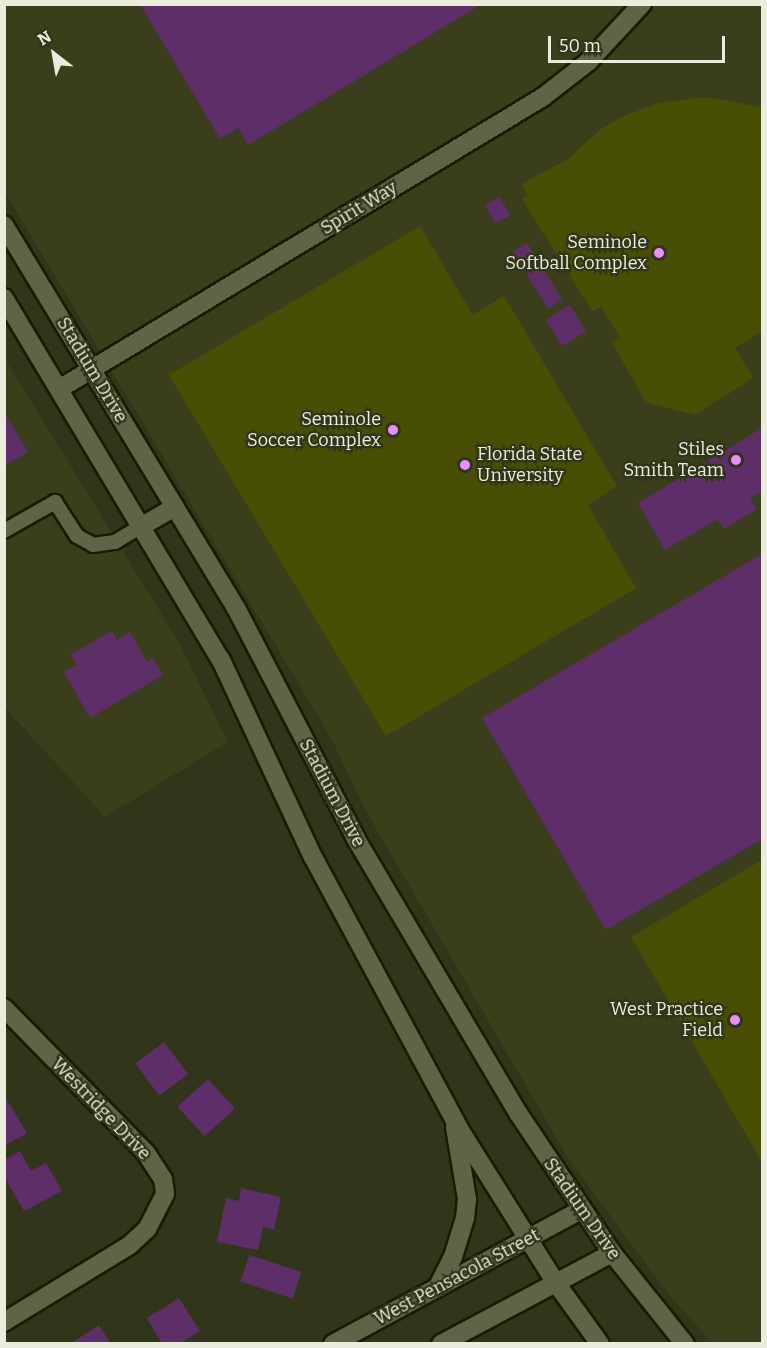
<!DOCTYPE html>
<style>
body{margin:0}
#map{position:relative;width:767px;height:1348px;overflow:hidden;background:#313519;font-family:Bitter,serif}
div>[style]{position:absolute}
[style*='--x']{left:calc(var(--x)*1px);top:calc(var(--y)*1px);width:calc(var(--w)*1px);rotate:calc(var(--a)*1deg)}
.built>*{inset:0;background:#3a3e1b}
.green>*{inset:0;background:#484f05}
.building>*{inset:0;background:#5d2e68;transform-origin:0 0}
.roads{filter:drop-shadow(2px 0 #191c02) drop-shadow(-2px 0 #191c02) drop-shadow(0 2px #191c02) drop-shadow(0 -2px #191c02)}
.lane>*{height:14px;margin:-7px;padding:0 7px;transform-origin:7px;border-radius:7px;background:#606447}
.street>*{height:18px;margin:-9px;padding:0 9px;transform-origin:9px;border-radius:9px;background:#606447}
.secondary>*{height:18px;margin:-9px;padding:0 9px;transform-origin:9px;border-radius:9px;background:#606447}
.dots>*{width:16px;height:16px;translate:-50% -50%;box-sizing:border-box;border:3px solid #313519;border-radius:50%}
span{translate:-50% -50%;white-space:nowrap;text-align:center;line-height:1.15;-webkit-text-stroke:4.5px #313519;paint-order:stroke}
.street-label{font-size:18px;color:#eaeddc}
.poi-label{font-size:18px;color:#eaeddc}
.right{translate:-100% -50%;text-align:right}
.left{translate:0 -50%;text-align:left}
.frame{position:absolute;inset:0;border:6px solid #eaeddc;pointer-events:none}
.north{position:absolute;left:24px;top:24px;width:60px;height:60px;-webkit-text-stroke:4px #313519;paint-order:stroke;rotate:329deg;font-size:16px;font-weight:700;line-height:24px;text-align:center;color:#eaeddc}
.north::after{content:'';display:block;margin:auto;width:21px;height:27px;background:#eaeddc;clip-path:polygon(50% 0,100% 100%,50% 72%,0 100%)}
.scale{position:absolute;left:548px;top:36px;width:177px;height:27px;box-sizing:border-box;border:3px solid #eaeddc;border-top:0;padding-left:8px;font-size:18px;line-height:21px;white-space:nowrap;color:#eaeddc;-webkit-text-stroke:4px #313519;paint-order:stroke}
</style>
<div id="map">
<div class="built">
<i style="clip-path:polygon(4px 5px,762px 5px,762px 1343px,712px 1343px,666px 1291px,570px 1161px,364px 808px,331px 738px,5px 192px)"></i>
<i style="clip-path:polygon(4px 357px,180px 644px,228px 742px,105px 817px,5px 708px)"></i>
</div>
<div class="green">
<i style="clip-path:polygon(704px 97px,762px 107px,762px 331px,735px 348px,753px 378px,695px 415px,646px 402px,612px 343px,620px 337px,601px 307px,592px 311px,522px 199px,528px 195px,521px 184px,568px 159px,601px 129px,622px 117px,658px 103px)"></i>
<i style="clip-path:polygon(420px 226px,473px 315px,504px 296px,617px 486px,588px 505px,636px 588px,386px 736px,169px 375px)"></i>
<i style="clip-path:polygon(762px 860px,762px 1162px,631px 937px)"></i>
</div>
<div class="building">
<i style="clip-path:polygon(140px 4px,482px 4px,248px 145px,238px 128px,220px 139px)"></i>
<i style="left:500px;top:197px;width:21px;height:17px;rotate:61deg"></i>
<i style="left:527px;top:243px;width:67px;height:17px;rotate:58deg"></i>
<i style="left:570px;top:305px;width:31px;height:28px;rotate:59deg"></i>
<i style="clip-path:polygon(4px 412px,28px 452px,4px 466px)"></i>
<i style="clip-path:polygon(762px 428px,762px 491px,750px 498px,757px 509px,724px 529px,718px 519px,665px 550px,638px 503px)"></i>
<i style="clip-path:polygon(762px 554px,762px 839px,606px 930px,482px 718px)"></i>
<i style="clip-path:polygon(112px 631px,117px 640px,130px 632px,147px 662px,153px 658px,163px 675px,90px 718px,64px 672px,77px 665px,70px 655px)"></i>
<i style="left:164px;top:1042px;width:40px;height:36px;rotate:53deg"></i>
<i style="left:208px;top:1079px;width:40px;height:41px;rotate:48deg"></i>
<i style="clip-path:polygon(4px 1095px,27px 1133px,4px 1146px)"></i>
<i style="clip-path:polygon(20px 1151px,31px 1171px,46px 1163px,62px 1191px,24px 1211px,4px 1176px,4px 1160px)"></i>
<i style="clip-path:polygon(241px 1188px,281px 1197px,274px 1230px,263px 1227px,258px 1250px,217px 1242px,226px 1198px,239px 1201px)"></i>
<i style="left:249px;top:1255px;width:55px;height:28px;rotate:18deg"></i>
<i style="clip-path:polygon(179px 1298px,200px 1331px,179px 1344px,162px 1344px,147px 1318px)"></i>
<i style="clip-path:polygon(99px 1325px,111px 1344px,70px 1344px)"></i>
</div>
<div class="roads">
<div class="lane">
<i style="--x:4;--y:531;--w:59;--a:-29.6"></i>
<i style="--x:55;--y:502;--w:40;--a:57.1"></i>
<i style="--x:77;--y:536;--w:18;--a:29"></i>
<i style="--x:93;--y:545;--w:22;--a:-8"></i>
<i style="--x:115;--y:542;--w:31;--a:-31"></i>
</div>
<div class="street">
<i style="--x:59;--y:389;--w:565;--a:-31.1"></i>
<i style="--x:543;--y:97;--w:58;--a:-38"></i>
<i style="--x:589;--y:61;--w:78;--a:-47.1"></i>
<i style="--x:4;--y:1008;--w:203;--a:45.6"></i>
<i style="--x:146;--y:1153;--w:31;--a:57"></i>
<i style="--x:163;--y:1179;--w:15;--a:82"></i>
<i style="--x:165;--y:1194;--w:39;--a:117"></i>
<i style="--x:147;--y:1229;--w:23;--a:137"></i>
<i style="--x:130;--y:1245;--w:148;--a:148.6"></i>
</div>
<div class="secondary">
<i style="--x:4;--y:225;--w:448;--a:58.8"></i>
<i style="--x:236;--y:608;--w:260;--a:62.5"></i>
<i style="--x:356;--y:839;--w:318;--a:59.4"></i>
<i style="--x:518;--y:1113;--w:169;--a:56.1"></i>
<i style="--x:612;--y:1253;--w:117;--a:51.3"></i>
<i style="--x:4;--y:298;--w:422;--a:59.1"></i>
<i style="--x:221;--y:660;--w:217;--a:65"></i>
<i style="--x:313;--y:857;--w:316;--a:61.7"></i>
<i style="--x:463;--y:1135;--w:175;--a:57.9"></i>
<i style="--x:556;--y:1283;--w:75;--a:54.2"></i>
<i style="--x:142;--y:526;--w:38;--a:-30"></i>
<i style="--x:437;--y:1288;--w:35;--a:-63"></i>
<i style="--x:453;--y:1257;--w:41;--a:-72.9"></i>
<i style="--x:465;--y:1218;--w:19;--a:-84"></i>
<i style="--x:467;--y:1199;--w:73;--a:-99.5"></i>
<i style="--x:333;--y:1344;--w:282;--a:-28.4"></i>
<i style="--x:441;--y:1344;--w:194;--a:-28"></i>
</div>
</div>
<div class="dots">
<i style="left:659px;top:253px;background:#e98efe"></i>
<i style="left:393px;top:430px;background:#e98efe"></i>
<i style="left:736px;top:460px;background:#e98efe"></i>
<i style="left:465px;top:465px;background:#e98efe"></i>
<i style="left:735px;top:1020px;background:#e98efe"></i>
</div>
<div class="street-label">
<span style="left:359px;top:208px;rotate:-31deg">Spirit Way</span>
<span style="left:92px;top:370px;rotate:59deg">Stadium Drive</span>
<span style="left:332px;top:793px;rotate:62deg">Stadium Drive</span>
<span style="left:101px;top:1109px;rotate:46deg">Westridge Drive</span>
<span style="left:582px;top:1209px;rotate:55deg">Stadium Drive</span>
<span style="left:457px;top:1277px;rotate:-28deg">West Pensacola Street</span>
</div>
<div class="poi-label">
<span class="right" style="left:647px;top:253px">Seminole<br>Softball Complex</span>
<span class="right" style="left:381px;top:430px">Seminole<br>Soccer Complex</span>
<span class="right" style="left:724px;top:460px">Stiles<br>Smith Team</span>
<span class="left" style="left:477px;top:465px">Florida State<br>University</span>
<span class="right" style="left:723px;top:1020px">West Practice<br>Field</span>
</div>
<div class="frame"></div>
<div class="north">N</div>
<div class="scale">50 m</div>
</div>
